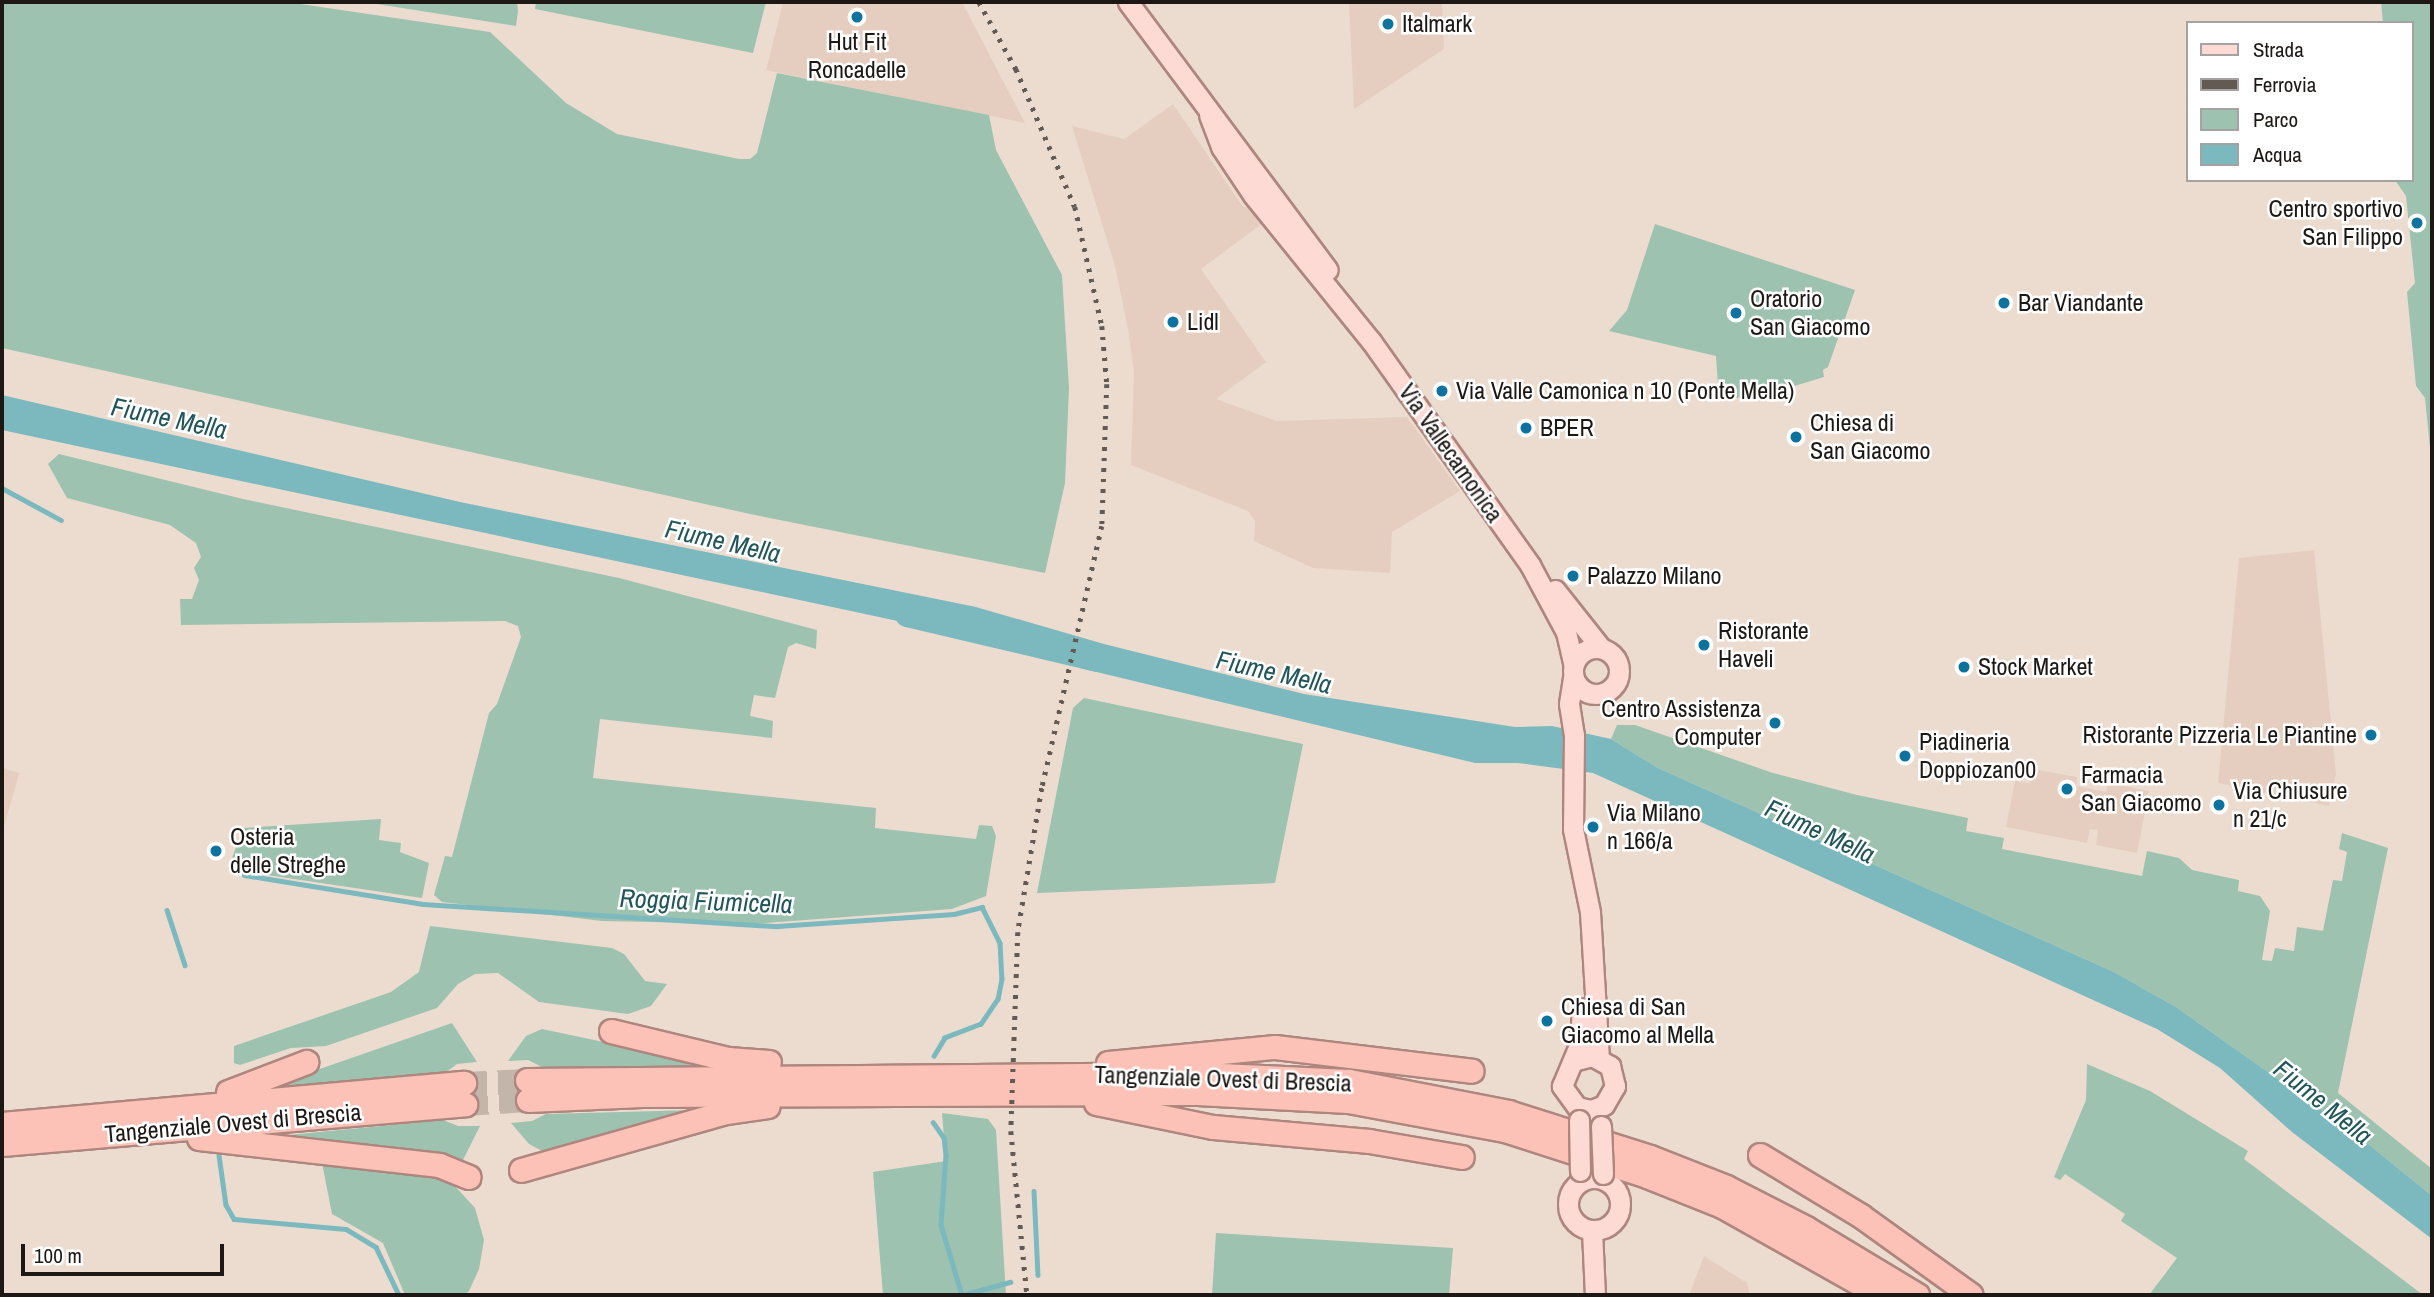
<!DOCTYPE html>
<style>
body{margin:0}
#map{position:relative;width:2434px;height:1297px;overflow:hidden;background:#ecdcd0;font-family:"Archivo Narrow",sans-serif}
div>[style]{position:absolute}
[style*='--x']{left:calc(var(--x)*1px);top:calc(var(--y)*1px);width:calc(var(--w)*1px);rotate:calc(var(--a)*1deg)}
.built>*{inset:0;background:#e5cebf;transform-origin:0 0}
.green>*{inset:0;background:#9dc2af}
.water>*{inset:0;background:#7bb9be}
.stream>*{height:4.5px;margin:-2.25px;padding:0 2.25px;transform-origin:2.25px;border-radius:2.25px;background:#7bb9be}
.river>*{height:24px;margin:-12px;padding:0 12px;transform-origin:12px;border-radius:12px;background:#7bb9be}
.highway-tunnel>*{height:23px;margin-top:-11.5px;transform-origin:0;background:repeating-linear-gradient(90deg,#c3b5aa 0 23px,transparent 0 34px)}
.roads{filter:drop-shadow(2px 0 #ae867e) drop-shadow(-2px 0 #ae867e) drop-shadow(0 2px #ae867e) drop-shadow(0 -2px #ae867e)}
.major>*{height:19px;margin:-9.5px;padding:0 9.5px;transform-origin:9.5px;border-radius:9.5px;background:#fddad4}
.major>.ring{margin:-9.5px;padding:0;box-sizing:content-box;background:none;border:19px solid #fddad4;border-radius:50%}
.highway>*{height:23px;margin:-11.5px;padding:0 11.5px;transform-origin:11.5px;border-radius:11.5px;background:#fcc2b7}
.rail>*{height:4.5px;margin-top:-2.25px;transform-origin:0;background:repeating-linear-gradient(90deg,#645a54 0 3.5px,transparent 0 10.5px)}
.bridges{filter:drop-shadow(2px 0 #ae867e) drop-shadow(-2px 0 #ae867e) drop-shadow(0 2px #ae867e) drop-shadow(0 -2px #ae867e)}
.major-bridge>*{height:19px;margin:-9.5px;padding:0 9.5px;transform-origin:9.5px;border-radius:9.5px;background:#fddad4}
.dots>*{width:19px;height:19px;translate:-50% -50%;box-sizing:border-box;border:4px solid #fff;border-radius:50%}
span{translate:-50% -50%;white-space:nowrap;text-align:center;line-height:1.15;-webkit-text-stroke:5px #fff;paint-order:stroke}
.poi-label{font-size:24px;color:#1e1814}
.left{translate:0 -50%;text-align:left}
.right{translate:-100% -50%;text-align:right}
.street-label{font-size:24px;color:#1e1814}
.water-label{font-size:26px;color:#20565a;font-style:italic}
.frame{position:absolute;inset:0;border:4px solid #1e1814;pointer-events:none}
.legend{position:absolute;left:2186px;top:21px;width:228px;height:161px;box-sizing:border-box;background:#fff;border:2px solid #a5a3a1;margin:0;padding:9px 12px;list-style:none;font-size:21px;color:#1e1814}
.legend li{display:flex;align-items:center;gap:14px;height:35px}
.legend b{width:35px;border:2px solid #a5a3a1}
.scale{position:absolute;left:21px;top:1244px;width:203px;height:32px;box-sizing:border-box;border:4px solid #1e1814;border-top:0;padding-left:9px;font-size:21px;line-height:24px;white-space:nowrap;color:#1e1814;-webkit-text-stroke:5px #fff;paint-order:stroke}
</style>
<div id="map">
<div class="built">
<i style="clip-path:polygon(783px 2px,962px 2px,1025px 123px,766px 70px)"></i>
<i style="clip-path:polygon(1349px 2px,1442px 2px,1444px 49px,1354px 109px)"></i>
<i style="clip-path:polygon(1173px 104px,1243px 207px,1252px 208px,1263px 223px,1201px 269px,1266px 362px,1216px 399px,1277px 421px,1407px 417px,1460px 491px,1392px 532px,1390px 573px,1313px 568px,1254px 541px,1255px 521px,1248px 511px,1131px 465px,1134px 372px,1128px 329px,1115px 266px,1072px 126px,1124px 139px)"></i>
<i style="clip-path:polygon(2314px 550px,2336px 774px,2329px 806px,2218px 783px,2239px 558px)"></i>
<i style="left:2px;top:768px;width:18px;height:127px;rotate:16deg"></i>
<i style="clip-path:polygon(2033px 769px,2077px 777px,2076px 786px,2097px 790px,2106px 792px,2108px 783px,2149px 791px,2137px 853px,2096px 845px,2098px 830px,2090px 829px,2087px 843px,2006px 827px,2015px 781px,2029px 783px)"></i>
<i style="clip-path:polygon(1704px 1256px,1747px 1283px,1750px 1295px,1689px 1295px)"></i>
</div>
<div class="green">
<i style="clip-path:polygon(2px 2px,287px 2px,490px 32px,566px 103px,617px 134px,739px 159px,750px 159px,757px 153px,777px 73px,989px 115px,996px 150px,1062px 275px,1069px 388px,1065px 483px,1045px 573px,750px 514px,2px 348px)"></i>
<i style="clip-path:polygon(364px 2px,517px 2px,518px 11px,516px 26px)"></i>
<i style="clip-path:polygon(536px 2px,766px 2px,753px 53px,535px 9px)"></i>
<i style="clip-path:polygon(2381px 2px,2432px 2px,2432px 468px,2425px 398px,2416px 386px,2407px 292px,2415px 283px,2406px 196px,2395px 180px,2411px 180px,2411px 23px,2383px 23px)"></i>
<i style="clip-path:polygon(1655px 224px,1855px 290px,1828px 367px,1823px 370px,1824px 377px,1762px 396px,1719px 399px,1716px 356px,1609px 331px,1627px 310px)"></i>
<i style="clip-path:polygon(59px 454px,243px 499px,619px 578px,817px 630px,816px 649px,796px 643px,788px 647px,775px 698px,754px 695px,750px 716px,773px 721px,772px 738px,600px 719px,593px 778px,876px 808px,875px 828px,976px 839px,979px 825px,992px 826px,996px 836px,986px 896px,952px 909px,751px 924px,602px 921px,442px 902px,434px 895px,445px 856px,452px 857px,489px 713px,497px 704px,521px 637px,518px 626px,505px 621px,181px 625px,180px 599px,192px 599px,199px 580px,194px 568px,201px 557px,196px 543px,170px 525px,67px 498px,48px 464px)"></i>
<i style="clip-path:polygon(1084px 698px,1303px 744px,1275px 883px,1037px 893px,1073px 708px)"></i>
<i style="clip-path:polygon(1617px 725px,1635px 725px,1773px 773px,1857px 795px,1968px 818px,1966px 831px,2004px 838px,2002px 849px,2142px 876px,2147px 851px,2179px 858px,2192px 870px,2239px 880px,2238px 891px,2260px 896px,2270px 911px,2262px 960px,2272px 961px,2275px 948px,2294px 951px,2297px 927px,2323px 931px,2333px 880px,2342px 881px,2347px 852px,2339px 849px,2342px 833px,2388px 848px,2338px 1093px,2432px 1169px,2432px 1196px,2361px 1138px,2176px 1007px,2114px 972px,1658px 768px,1611px 739px)"></i>
<i style="clip-path:polygon(381px 819px,379px 840px,401px 843px,400px 852px,429px 863px,422px 898px,228px 869px,243px 828px)"></i>
<i style="clip-path:polygon(430px 926px,612px 948px,624px 954px,645px 981px,667px 984px,651px 1006px,628px 1014px,539px 1002px,498px 973px,475px 974px,458px 984px,437px 1008px,326px 1046px,291px 1048px,240px 1065px,234px 1063px,234px 1046px,391px 992px,419px 972px)"></i>
<i style="clip-path:polygon(452px 1023px,477px 1062px,457px 1064px,441px 1076px,268px 1087px)"></i>
<i style="clip-path:polygon(542px 1029px,689px 1060px,689px 1066px,544px 1068px,528px 1060px,508px 1061px,526px 1036px)"></i>
<i style="clip-path:polygon(2087px 1064px,2150px 1091px,2248px 1151px,2244px 1159px,2423px 1295px,2149px 1295px,2177px 1258px,2121px 1221px,2125px 1214px,2065px 1174px,2060px 1180px,2054px 1177px,2086px 1100px)"></i>
<i style="clip-path:polygon(696px 1110px,546px 1153px,529px 1144px,511px 1123px,532px 1121px,546px 1114px)"></i>
<i style="clip-path:polygon(942px 1113px,988px 1119px,996px 1130px,1006px 1295px,883px 1295px,873px 1172px,946px 1161px)"></i>
<i style="clip-path:polygon(443px 1120px,458px 1126px,480px 1126px,459px 1168px,268px 1137px)"></i>
<i style="clip-path:polygon(322px 1163px,442px 1178px,453px 1184px,475px 1208px,484px 1240px,479px 1269px,469px 1291px,464px 1295px,405px 1295px,383px 1243px,332px 1214px)"></i>
<i style="clip-path:polygon(1216px 1233px,1453px 1248px,1449px 1295px,1212px 1295px)"></i>
</div>
<div class="water">
<i style="clip-path:polygon(2px 395px,460px 502px,976px 607px,1104px 644px,1304px 694px,1515px 727px,1552px 726px,1611px 739px,1658px 768px,2114px 972px,2176px 1007px,2361px 1138px,2432px 1196px,2432px 1239px,2292px 1132px,2220px 1068px,2157px 1029px,1593px 773px,1518px 763px,1475px 763px,1080px 668px,1056px 646px,981px 635px,948px 624px,907px 623px,2px 430px)"></i>
</div>
<div class="stream">
<i style="--x:2;--y:488;--w:67;--a:28.5"></i>
<i style="--x:244;--y:875;--w:181;--a:9.2"></i>
<i style="--x:423;--y:904;--w:355;--a:3.6"></i>
<i style="--x:777;--y:926;--w:177;--a:-3.9"></i>
<i style="--x:954;--y:914;--w:29;--a:-14"></i>
<i style="--x:982;--y:907;--w:40;--a:63.4"></i>
<i style="--x:1000;--y:943;--w:36;--a:87"></i>
<i style="--x:1002;--y:979;--w:20;--a:101"></i>
<i style="--x:998;--y:999;--w:30;--a:124"></i>
<i style="--x:981;--y:1024;--w:39;--a:159"></i>
<i style="--x:945;--y:1038;--w:21;--a:121"></i>
<i style="--x:167;--y:910;--w:58;--a:71.9"></i>
<i style="--x:933;--y:1122;--w:19;--a:55"></i>
<i style="--x:944;--y:1138;--w:17;--a:83"></i>
<i style="--x:946;--y:1155;--w:70;--a:94.1"></i>
<i style="--x:941;--y:1225;--w:73;--a:73.3"></i>
<i style="--x:962;--y:1295;--w:50;--a:-15.2"></i>
<i style="--x:219;--y:1155;--w:50;--a:82"></i>
<i style="--x:226;--y:1205;--w:16;--a:60"></i>
<i style="--x:234;--y:1219;--w:112;--a:5.1"></i>
<i style="--x:346;--y:1229;--w:35;--a:31"></i>
<i style="--x:376;--y:1247;--w:53;--a:64.4"></i>
<i style="--x:1034;--y:1191;--w:84;--a:87.3"></i>
</div>
<div class="river">
<i style="--x:907;--y:615;--w:195;--a:13.3"></i>
</div>
<div class="highway-tunnel">
<i style="--x:464;--y:1083;--w:63;--a:-2.7"></i>
<i style="--x:465;--y:1104;--w:63;--a:-3.6"></i>
</div>
<div class="roads">
<div class="major">
<i style="--x:1128;--y:2;--w:334;--a:53.3"></i>
<i style="--x:1209;--y:115;--w:34;--a:69"></i>
<i style="--x:1221;--y:147;--w:58;--a:56.3"></i>
<i style="--x:1253;--y:195;--w:188;--a:51.1"></i>
<i style="--x:1371;--y:341;--w:275;--a:54.6"></i>
<i style="--x:1530;--y:565;--w:76;--a:61.8"></i>
<i style="--x:1566;--y:632;--w:32;--a:77"></i>
<i style="--x:1555;--y:590;--w:74;--a:51.6"></i>
<i class="ring" style="left:1573px;top:648px;width:27px;height:27px"></i>
<i style="--x:1573;--y:678;--w:26;--a:99"></i>
<i style="--x:1569;--y:704;--w:31;--a:81"></i>
<i style="--x:1574;--y:735;--w:94;--a:90.6"></i>
<i style="--x:1573;--y:829;--w:85;--a:78.4"></i>
<i style="--x:1590;--y:912;--w:146;--a:86.5"></i>
<i style="--x:1573;--y:1061;--w:20;--a:-15"></i>
<i style="--x:1592;--y:1056;--w:21;--a:29"></i>
<i style="--x:1610;--y:1066;--w:21;--a:76"></i>
<i style="--x:1615;--y:1086;--w:22;--a:120"></i>
<i style="--x:1604;--y:1105;--w:14;--a:159"></i>
<i style="--x:1591;--y:1110;--w:14;--a:-168"></i>
<i style="--x:1577;--y:1107;--w:26;--a:-126"></i>
<i style="--x:1562;--y:1086;--w:47;--a:-67.3"></i>
<i style="--x:1580;--y:1043;--w:35;--a:-87"></i>
<i class="ring" style="left:1568px;top:1178px;width:33px;height:33px"></i>
<i style="--x:1592;--y:1230;--w:65;--a:87.4"></i>
</div>
<div class="highway">
<i style="--x:611;--y:1031;--w:120;--a:13.5"></i>
<i style="--x:728;--y:1059;--w:41;--a:4.2"></i>
<i style="--x:1108;--y:1063;--w:168;--a:-5.5"></i>
<i style="--x:1275;--y:1047;--w:198;--a:6.9"></i>
<i style="--x:527;--y:1080;--w:672;--a:-0.51"></i>
<i style="--x:1199;--y:1074;--w:150;--a:2.7"></i>
<i style="--x:1349;--y:1081;--w:162;--a:11"></i>
<i style="--x:1508;--y:1112;--w:149;--a:17.6"></i>
<i style="--x:1650;--y:1157;--w:82;--a:21.5"></i>
<i style="--x:1726;--y:1187;--w:90;--a:27.1"></i>
<i style="--x:1806;--y:1228;--w:130;--a:31.1"></i>
<i style="--x:228;--y:1092;--w:84;--a:-21"></i>
<i style="--x:528;--y:1100;--w:114;--a:-2.5"></i>
<i style="--x:642;--y:1095;--w:555;--a:-0.21"></i>
<i style="--x:1197;--y:1093;--w:151;--a:3"></i>
<i style="--x:1348;--y:1101;--w:160;--a:10.5"></i>
<i style="--x:1505;--y:1130;--w:149;--a:17.9"></i>
<i style="--x:1647;--y:1176;--w:81;--a:21.8"></i>
<i style="--x:1722;--y:1206;--w:181;--a:29.4"></i>
<i style="--x:1096;--y:1103;--w:119;--a:11.6"></i>
<i style="--x:1213;--y:1127;--w:157;--a:5.1"></i>
<i style="--x:1369;--y:1141;--w:94;--a:9.8"></i>
<i style="--x:2;--y:1124;--w:464;--a:-5.1"></i>
<i style="--x:199;--y:1138;--w:242;--a:6.4"></i>
<i style="--x:439;--y:1165;--w:32;--a:22"></i>
<i style="--x:2;--y:1144;--w:465;--a:-4.9"></i>
<i style="--x:1760;--y:1155;--w:118;--a:31.1"></i>
<i style="--x:1861;--y:1216;--w:135;--a:35.7"></i>
<i style="--x:521;--y:1170;--w:213;--a:-15.8"></i>
<i style="--x:726;--y:1112;--w:42;--a:-8.1"></i>
</div>
</div>
<div class="rail">
<i style="--x:979;--y:2;--w:77;--a:61.1"></i>
<i style="--x:1016;--y:69;--w:150;--a:66.9"></i>
<i style="--x:1075;--y:207;--w:122;--a:77.2"></i>
<i style="--x:1102;--y:326;--w:58;--a:85.1"></i>
<i style="--x:1107;--y:384;--w:142;--a:92"></i>
<i style="--x:1102;--y:526;--w:269;--a:102.9"></i>
<i style="--x:1042;--y:788;--w:146;--a:99.5"></i>
<i style="--x:1018;--y:932;--w:199;--a:92"></i>
<i style="--x:1011;--y:1131;--w:165;--a:84.4"></i>
</div>
<div class="bridges">
<div class="major-bridge">
<i style="--x:1579;--y:1120;--w:51;--a:88.9"></i>
<i style="--x:1601;--y:1126;--w:48;--a:87.6"></i>
</div>
</div>
<div class="dots">
<i style="left:857px;top:17px;background:#0e729f"></i>
<i style="left:1388px;top:24px;background:#0e729f"></i>
<i style="left:2417px;top:223px;background:#0e729f"></i>
<i style="left:2004px;top:303px;background:#0e729f"></i>
<i style="left:1736px;top:313px;background:#0e729f"></i>
<i style="left:1173px;top:322px;background:#0e729f"></i>
<i style="left:1442px;top:391px;background:#0e729f"></i>
<i style="left:1526px;top:428px;background:#0e729f"></i>
<i style="left:1796px;top:437px;background:#0e729f"></i>
<i style="left:1573px;top:576px;background:#0e729f"></i>
<i style="left:1704px;top:645px;background:#0e729f"></i>
<i style="left:1964px;top:667px;background:#0e729f"></i>
<i style="left:1775px;top:723px;background:#0e729f"></i>
<i style="left:2371px;top:735px;background:#0e729f"></i>
<i style="left:1905px;top:756px;background:#0e729f"></i>
<i style="left:2067px;top:789px;background:#0e729f"></i>
<i style="left:2219px;top:805px;background:#0e729f"></i>
<i style="left:1593px;top:827px;background:#0e729f"></i>
<i style="left:216px;top:851px;background:#0e729f"></i>
<i style="left:1547px;top:1021px;background:#0e729f"></i>
</div>
<div class="poi-label">
<span class="left" style="left:1402px;top:24px">Italmark</span>
<span style="left:857px;top:56px">Hut Fit<br>Roncadelle</span>
<span class="right" style="left:2403px;top:223px">Centro sportivo<br>San Filippo</span>
<span class="left" style="left:1750px;top:313px">Oratorio<br>San Giacomo</span>
<span class="left" style="left:2018px;top:303px">Bar Viandante</span>
<span class="left" style="left:1187px;top:322px">Lidl</span>
<span class="left" style="left:1456px;top:391px">Via Valle Camonica n 10 (Ponte Mella)</span>
<span class="left" style="left:1810px;top:437px">Chiesa di<br>San Giacomo</span>
<span class="left" style="left:1540px;top:428px">BPER</span>
<span class="left" style="left:1587px;top:576px">Palazzo Milano</span>
<span class="left" style="left:1718px;top:645px">Ristorante<br>Haveli</span>
<span class="left" style="left:1978px;top:667px">Stock Market</span>
<span class="right" style="left:1761px;top:723px">Centro Assistenza<br>Computer</span>
<span class="right" style="left:2357px;top:735px">Ristorante Pizzeria Le Piantine</span>
<span class="left" style="left:1919px;top:756px">Piadineria<br>Doppiozan00</span>
<span class="left" style="left:2081px;top:789px">Farmacia<br>San Giacomo</span>
<span class="left" style="left:2233px;top:805px">Via Chiusure<br>n 21/c</span>
<span class="left" style="left:1607px;top:827px">Via Milano<br>n 166/a</span>
<span class="left" style="left:230px;top:851px">Osteria<br>delle Streghe</span>
<span class="left" style="left:1561px;top:1021px">Chiesa di San<br>Giacomo al Mella</span>
</div>
<div class="street-label">
<span style="left:1451px;top:453px;rotate:55deg">Via Vallecamonica</span>
<span style="left:1223px;top:1079px;rotate:2deg">Tangenziale Ovest di Brescia</span>
<span style="left:233px;top:1123px;rotate:-5deg">Tangenziale Ovest di Brescia</span>
</div>
<div class="water-label">
<span style="left:169px;top:418px;rotate:12deg">Fiume Mella</span>
<span style="left:723px;top:541px;rotate:13deg">Fiume Mella</span>
<span style="left:1274px;top:672px;rotate:13deg">Fiume Mella</span>
<span style="left:1820px;top:831px;rotate:25deg">Fiume Mella</span>
<span style="left:706px;top:901px;rotate:2deg">Roggia Fiumicella</span>
<span style="left:2323px;top:1102px;rotate:39deg">Fiume Mella</span>
</div>
<div class="frame"></div>
<ul class="legend">
<li><b style="height:9px;background:#fddad4"></b>Strada</li>
<li><b style="height:9px;background:#645a54"></b>Ferrovia</li>
<li><b style="height:19px;background:#9dc2af"></b>Parco</li>
<li><b style="height:19px;background:#7bb9be"></b>Acqua</li>
</ul>
<div class="scale">100 m</div>
</div>
